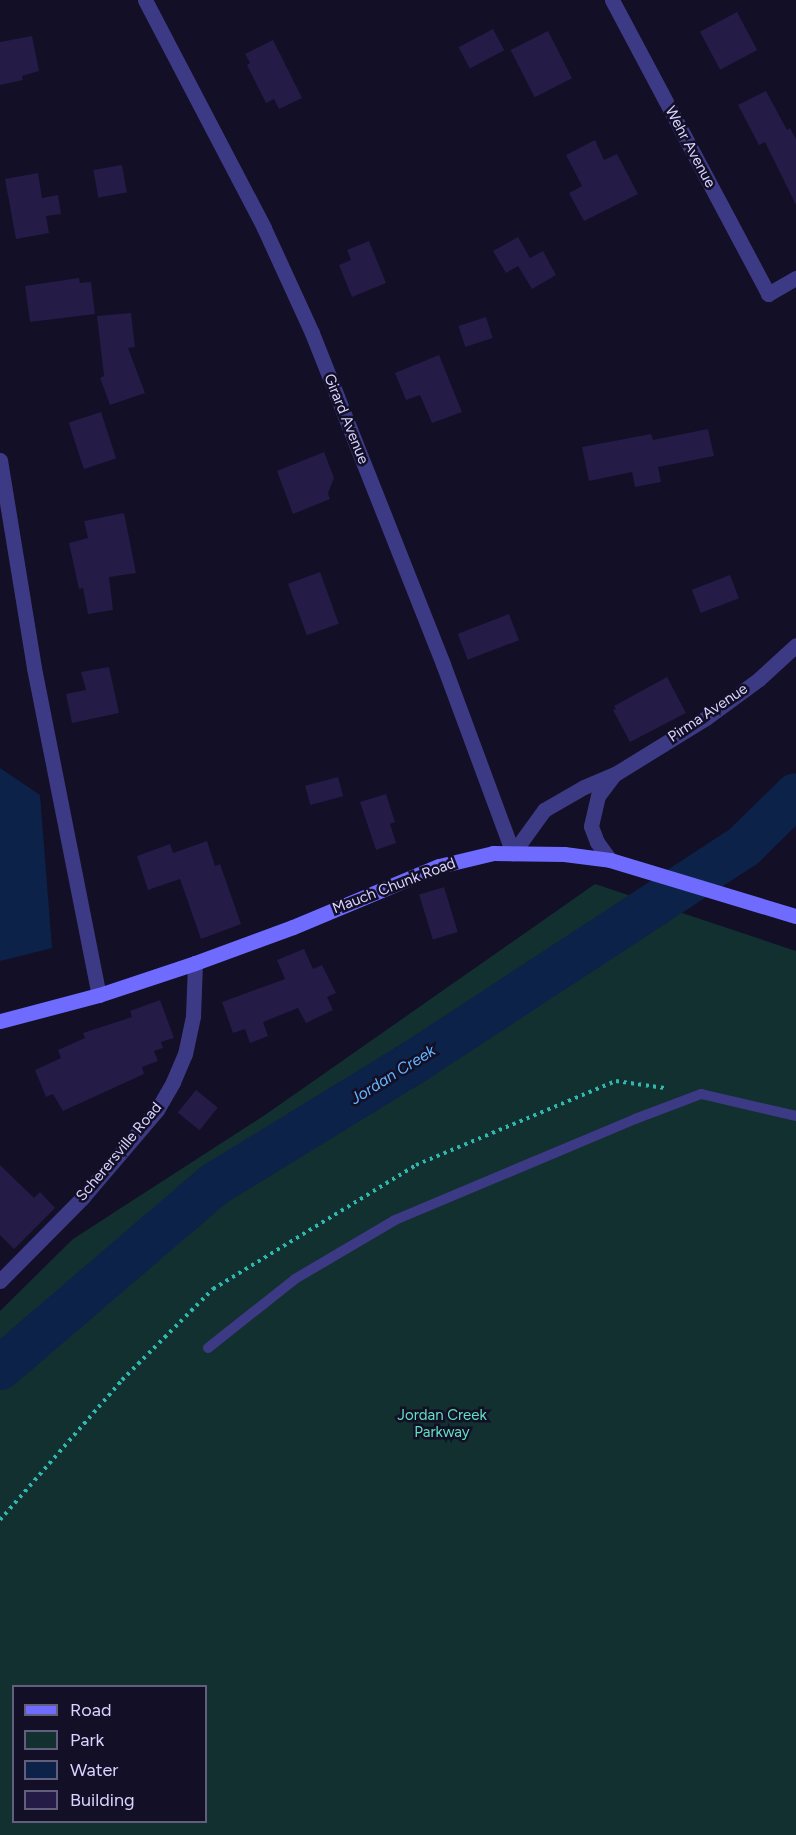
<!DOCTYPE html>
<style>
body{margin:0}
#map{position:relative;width:796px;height:1835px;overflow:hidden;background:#130f26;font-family:Figtree,sans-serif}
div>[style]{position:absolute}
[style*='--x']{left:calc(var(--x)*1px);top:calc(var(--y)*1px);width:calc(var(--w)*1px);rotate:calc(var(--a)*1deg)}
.green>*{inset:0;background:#12302f}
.water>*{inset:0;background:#0c2248}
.river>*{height:44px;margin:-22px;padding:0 22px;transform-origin:22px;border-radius:22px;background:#0c2248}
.building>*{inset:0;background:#241b47;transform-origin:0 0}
.path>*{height:4px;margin-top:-2px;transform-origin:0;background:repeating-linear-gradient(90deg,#2fb8b0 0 3px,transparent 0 7.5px)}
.service>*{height:10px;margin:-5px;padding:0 5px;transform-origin:5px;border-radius:5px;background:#3d3a85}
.minor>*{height:15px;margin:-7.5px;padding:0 7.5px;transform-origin:7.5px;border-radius:7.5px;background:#3d3a85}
.tertiary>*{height:15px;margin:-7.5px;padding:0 7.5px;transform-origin:7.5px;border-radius:7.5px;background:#3d3a85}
.secondary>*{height:15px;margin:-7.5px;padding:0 7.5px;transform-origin:7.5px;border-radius:7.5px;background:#6f6bff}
span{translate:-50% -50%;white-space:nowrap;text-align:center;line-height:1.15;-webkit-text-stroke:5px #130f26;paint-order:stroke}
.street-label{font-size:15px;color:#d9d4ff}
.park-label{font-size:15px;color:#5fe0c0}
.water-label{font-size:16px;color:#62b6ff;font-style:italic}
.legend{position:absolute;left:12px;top:1685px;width:195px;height:138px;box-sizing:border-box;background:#130f26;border:2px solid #625e7d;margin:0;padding:8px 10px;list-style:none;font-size:18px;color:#d9d4ff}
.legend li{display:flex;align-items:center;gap:12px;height:30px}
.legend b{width:30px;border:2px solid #625e7d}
</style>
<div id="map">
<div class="green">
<i style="clip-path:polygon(evenodd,595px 884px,796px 951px,796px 1835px,0 1835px,0 1311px,73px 1239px,265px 1115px,595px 884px,14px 1686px,206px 1686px,206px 1822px,14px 1822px,14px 1686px)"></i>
</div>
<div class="water">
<i style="clip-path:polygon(0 768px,40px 795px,52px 948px,0 961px)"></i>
</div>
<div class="river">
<i style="--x:0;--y:1368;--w:283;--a:-40.6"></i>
<i style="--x:215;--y:1184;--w:230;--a:-31.5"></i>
<i style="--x:411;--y:1064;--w:397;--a:-33.2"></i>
<i style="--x:743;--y:847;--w:74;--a:-44.5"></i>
</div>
<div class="building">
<i style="left:737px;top:12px;width:43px;height:42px;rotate:62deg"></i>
<i style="left:493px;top:29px;width:24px;height:39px;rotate:62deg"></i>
<i style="left:548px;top:31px;width:53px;height:42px;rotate:63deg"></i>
<i style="clip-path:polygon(32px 36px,39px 71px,22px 76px,23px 80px,0 85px,0 42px)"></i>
<i style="clip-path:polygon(273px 40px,302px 98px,279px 109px,274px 99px,266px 103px,247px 65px,250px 63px,245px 54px)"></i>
<i style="clip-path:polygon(766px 91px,787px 130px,790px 128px,796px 139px,796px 205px,765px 142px,759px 145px,738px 105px)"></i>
<i style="clip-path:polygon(595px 140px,604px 160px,617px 154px,638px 194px,584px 221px,569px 193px,582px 186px,566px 155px)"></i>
<i style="left:122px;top:165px;width:28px;height:29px;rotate:80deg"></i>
<i style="clip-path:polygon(38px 173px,42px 198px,58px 195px,61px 214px,46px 216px,49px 233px,16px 239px,5px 179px)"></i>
<i style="clip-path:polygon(518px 237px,530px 258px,543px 251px,556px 275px,532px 289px,518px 266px,506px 273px,493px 251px)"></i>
<i style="clip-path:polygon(369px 241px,386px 283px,352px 297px,339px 265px,351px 260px,347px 250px)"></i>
<i style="clip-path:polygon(79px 278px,80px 283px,91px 282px,95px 314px,30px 322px,25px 286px)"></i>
<i style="clip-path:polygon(131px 313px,135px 347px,128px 348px,145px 393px,110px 405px,100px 378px,104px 376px,97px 316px)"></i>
<i style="left:486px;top:317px;width:22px;height:29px;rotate:72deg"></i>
<i style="clip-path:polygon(439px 355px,462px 412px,432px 423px,420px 395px,406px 400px,395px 373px)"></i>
<i style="left:101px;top:412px;width:49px;height:34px;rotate:72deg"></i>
<i style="clip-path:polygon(708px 429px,714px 456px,658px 467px,661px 482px,635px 487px,632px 472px,589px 481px,582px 447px,651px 434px,653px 440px)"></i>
<i style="clip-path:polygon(324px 452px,334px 478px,328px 493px,330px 499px,293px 514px,277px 471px)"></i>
<i style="clip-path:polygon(124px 513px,136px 573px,109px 577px,113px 610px,88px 614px,83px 588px,79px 589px,69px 543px,88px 538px,84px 521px)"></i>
<i style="left:320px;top:572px;width:55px;height:34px;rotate:70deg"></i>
<i style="left:730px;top:575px;width:25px;height:41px;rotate:69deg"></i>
<i style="left:509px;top:614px;width:28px;height:55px;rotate:69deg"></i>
<i style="clip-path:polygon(109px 667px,119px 713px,72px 723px,66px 694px,86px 690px,81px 672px)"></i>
<i style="clip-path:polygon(667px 677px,686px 713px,630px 742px,613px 710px,616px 709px,614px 706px)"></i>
<i style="left:338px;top:777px;width:20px;height:34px;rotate:75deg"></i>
<i style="clip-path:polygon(386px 794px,395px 822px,390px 824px,396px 843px,376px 850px,360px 802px)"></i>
<i style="clip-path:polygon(207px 841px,215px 866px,220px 864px,241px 924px,201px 939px,180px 879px,148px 890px,137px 856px,170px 844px,173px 853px)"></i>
<i style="left:444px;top:887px;width:47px;height:26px;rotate:73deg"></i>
<i style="clip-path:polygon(304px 949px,313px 969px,322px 965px,336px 993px,327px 997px,333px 1010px,306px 1023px,298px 1008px,263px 1022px,268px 1036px,250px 1043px,245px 1029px,233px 1033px,222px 1002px,285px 979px,277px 960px)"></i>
<i style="clip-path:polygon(160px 1000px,174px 1038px,161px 1042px,163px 1048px,154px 1051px,158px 1061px,142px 1067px,144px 1074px,63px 1111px,53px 1094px,46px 1097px,35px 1070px,61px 1058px,58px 1050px,85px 1038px,83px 1033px,132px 1017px,130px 1011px)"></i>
<i style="left:196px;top:1090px;width:28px;height:29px;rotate:39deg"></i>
<i style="clip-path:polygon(0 1165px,34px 1198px,40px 1192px,55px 1208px,14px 1249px,0 1235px)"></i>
</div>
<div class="path">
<i style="--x:0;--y:1520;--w:186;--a:-48.9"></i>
<i style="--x:122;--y:1380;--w:129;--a:-45"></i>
<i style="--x:213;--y:1289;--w:238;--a:-31.4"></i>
<i style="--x:416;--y:1165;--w:217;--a:-22.8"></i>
<i style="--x:616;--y:1081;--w:49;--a:8.1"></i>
</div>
<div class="service">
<i style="--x:208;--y:1348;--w:111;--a:-38.4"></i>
<i style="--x:295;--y:1279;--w:116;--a:-30.5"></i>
<i style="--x:395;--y:1220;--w:260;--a:-22.8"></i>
<i style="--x:635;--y:1119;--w:71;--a:-20.7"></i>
<i style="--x:701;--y:1094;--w:98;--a:13"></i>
</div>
<div class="minor">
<i style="--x:612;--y:0;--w:333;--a:62"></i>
<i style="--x:768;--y:294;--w:32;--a:-30"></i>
<i style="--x:0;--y:460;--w:211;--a:80.7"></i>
<i style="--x:34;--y:668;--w:333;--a:78.8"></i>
<i style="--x:513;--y:853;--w:53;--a:-54.2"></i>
<i style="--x:544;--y:810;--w:46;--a:-29.9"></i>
<i style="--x:584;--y:787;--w:34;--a:-23"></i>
<i style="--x:615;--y:774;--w:107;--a:-31.6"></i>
<i style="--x:706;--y:718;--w:66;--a:-36.3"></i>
<i style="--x:759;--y:679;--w:50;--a:-42.6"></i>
<i style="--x:610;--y:860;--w:22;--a:-126"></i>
<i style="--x:597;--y:842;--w:17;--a:-111"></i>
<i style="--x:591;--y:826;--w:31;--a:-77"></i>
<i style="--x:598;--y:796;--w:25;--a:-53"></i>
<i style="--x:0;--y:1281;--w:118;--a:-45.3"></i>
<i style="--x:83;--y:1197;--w:114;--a:-49.6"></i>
<i style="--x:157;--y:1110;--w:32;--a:-60"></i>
<i style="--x:173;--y:1082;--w:30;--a:-67"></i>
<i style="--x:185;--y:1054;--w:39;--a:-78"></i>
<i style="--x:193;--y:1016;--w:53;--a:-87.8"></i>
</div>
<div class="tertiary">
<i style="--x:145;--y:0;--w:257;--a:62.4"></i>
<i style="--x:264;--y:228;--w:115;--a:65.4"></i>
<i style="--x:312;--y:333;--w:356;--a:68.4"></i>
<i style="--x:443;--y:664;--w:202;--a:69.7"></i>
</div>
<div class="secondary">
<i style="--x:0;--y:1021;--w:102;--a:-14.7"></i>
<i style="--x:99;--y:995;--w:101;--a:-18.4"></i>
<i style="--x:195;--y:963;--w:104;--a:-20.2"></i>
<i style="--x:293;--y:927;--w:158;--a:-22.7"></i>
<i style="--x:439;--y:866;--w:56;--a:-13.5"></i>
<i style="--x:493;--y:853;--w:71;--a:0.8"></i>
<i style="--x:564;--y:854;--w:46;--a:7.4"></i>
<i style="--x:610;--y:860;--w:194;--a:16.8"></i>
</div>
<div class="street-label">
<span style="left:690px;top:147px;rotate:62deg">Wehr Avenue</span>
<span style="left:346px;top:419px;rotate:68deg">Girard Avenue</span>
<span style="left:708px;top:713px;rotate:-34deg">Pirma Avenue</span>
<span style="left:394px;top:886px;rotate:-21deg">Mauch Chunk Road</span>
<span style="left:119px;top:1152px;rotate:-50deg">Scherersville Road</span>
</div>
<div class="park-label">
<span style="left:442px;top:1424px">Jordan Creek<br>Parkway</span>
</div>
<div class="water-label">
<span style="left:393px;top:1075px;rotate:-32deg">Jordan Creek</span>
</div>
<ul class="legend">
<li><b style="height:8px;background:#6f6bff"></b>Road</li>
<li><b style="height:16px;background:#12302f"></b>Park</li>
<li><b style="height:16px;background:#0c2248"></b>Water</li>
<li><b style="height:16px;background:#241b47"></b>Building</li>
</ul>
</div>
